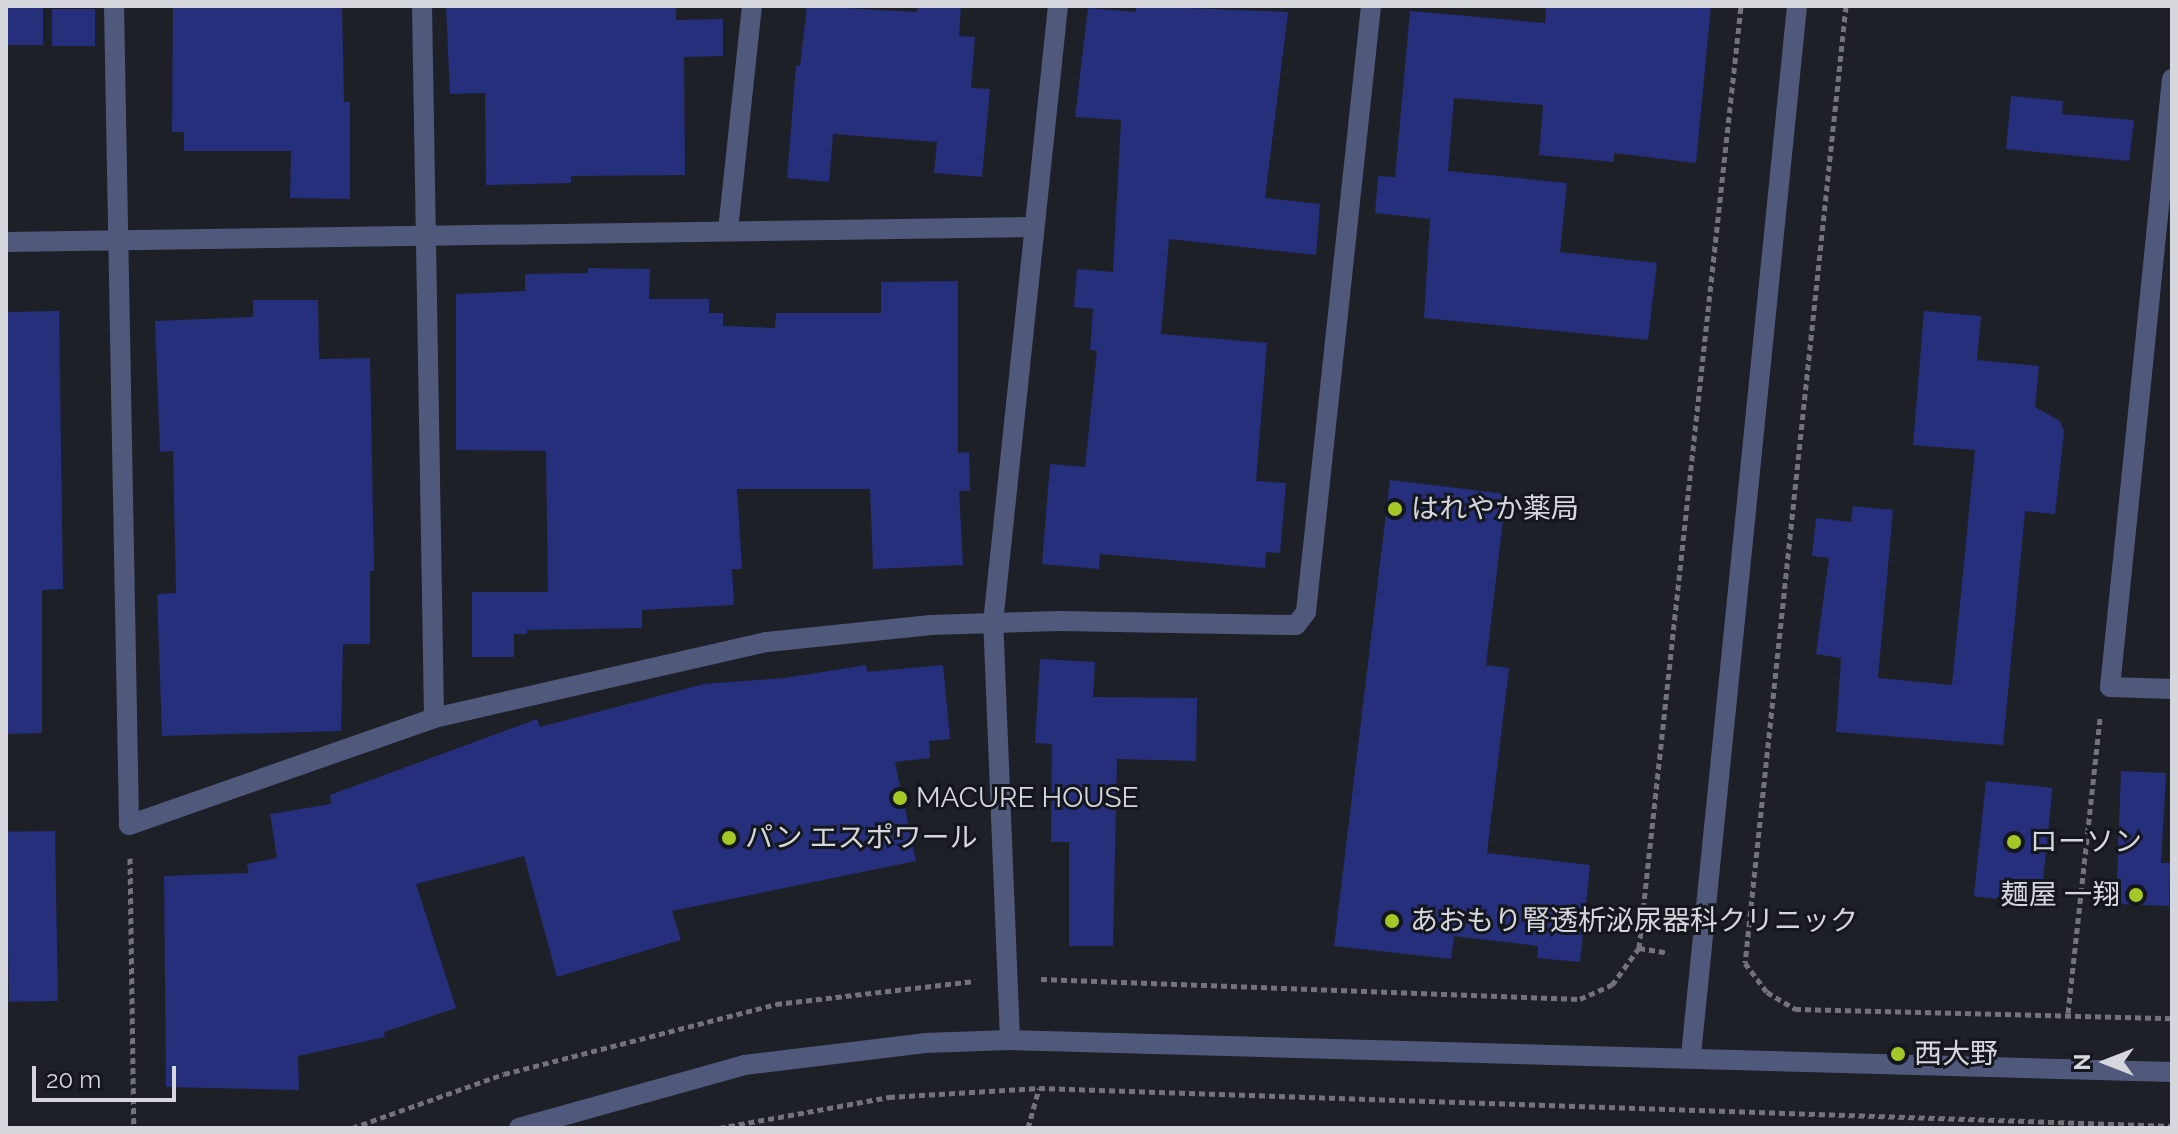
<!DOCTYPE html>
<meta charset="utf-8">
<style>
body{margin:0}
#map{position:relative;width:2178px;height:1134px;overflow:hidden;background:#1e2028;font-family:Raleway,"Noto Sans JP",sans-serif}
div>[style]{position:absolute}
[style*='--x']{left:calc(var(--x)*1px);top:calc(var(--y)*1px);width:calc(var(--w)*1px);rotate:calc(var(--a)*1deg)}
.building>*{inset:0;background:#252f7c;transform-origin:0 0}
.path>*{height:5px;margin-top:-2.5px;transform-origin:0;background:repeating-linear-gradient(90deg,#72747a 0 6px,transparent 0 10px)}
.minor>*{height:20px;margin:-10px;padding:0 10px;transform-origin:10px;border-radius:10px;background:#50597c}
.tertiary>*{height:20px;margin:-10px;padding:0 10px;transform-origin:10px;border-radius:10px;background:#50597c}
.dots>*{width:22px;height:22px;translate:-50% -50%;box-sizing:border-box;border:4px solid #15171e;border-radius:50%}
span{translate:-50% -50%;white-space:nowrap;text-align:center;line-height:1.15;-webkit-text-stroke:6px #15171e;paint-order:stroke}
.poi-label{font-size:28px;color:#d5d7dc}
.left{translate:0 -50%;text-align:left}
.right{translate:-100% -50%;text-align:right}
.frame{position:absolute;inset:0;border:8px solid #d5d7dc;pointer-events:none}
.north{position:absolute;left:2066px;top:1022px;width:80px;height:80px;-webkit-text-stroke:6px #15171e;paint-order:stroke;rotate:270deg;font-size:22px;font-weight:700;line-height:32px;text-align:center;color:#d5d7dc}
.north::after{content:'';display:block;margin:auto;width:28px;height:36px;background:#d5d7dc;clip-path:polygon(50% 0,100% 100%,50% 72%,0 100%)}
.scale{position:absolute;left:32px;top:1066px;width:144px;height:36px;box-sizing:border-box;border:4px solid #d5d7dc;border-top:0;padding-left:10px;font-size:24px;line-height:28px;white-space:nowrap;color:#d5d7dc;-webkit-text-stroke:6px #15171e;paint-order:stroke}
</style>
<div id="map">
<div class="building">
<i style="left:6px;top:6px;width:37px;height:39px"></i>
<i style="clip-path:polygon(173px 6px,342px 6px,344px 102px,350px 102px,350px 199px,290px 198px,291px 151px,184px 151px,184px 132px,172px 132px)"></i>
<i style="clip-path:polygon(446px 6px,676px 6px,676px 20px,723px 19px,723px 56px,684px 57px,685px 175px,571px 176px,571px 183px,486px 185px,485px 93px,450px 94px)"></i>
<i style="clip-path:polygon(807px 6px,917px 12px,918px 6px,961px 6px,959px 36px,975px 37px,971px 88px,990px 89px,982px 177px,934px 173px,937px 142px,833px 134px,829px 182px,787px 178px,796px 66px,800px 66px)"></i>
<i style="clip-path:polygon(1136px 6px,1288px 12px,1265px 198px,1320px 204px,1316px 255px,1169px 239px,1161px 334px,1267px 343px,1256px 481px,1286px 483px,1280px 553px,1266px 552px,1265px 568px,1100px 554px,1099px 569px,1042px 564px,1050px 464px,1085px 467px,1097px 351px,1090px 350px,1093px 309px,1074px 307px,1077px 269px,1113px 272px,1121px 120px,1075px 117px,1088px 8px,1136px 12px)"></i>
<i style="clip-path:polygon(1546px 6px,1711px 6px,1696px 163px,1614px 153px,1614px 162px,1539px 155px,1543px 105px,1454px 98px,1448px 171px,1567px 183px,1560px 252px,1657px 263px,1648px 340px,1424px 318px,1430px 219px,1375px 213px,1378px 176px,1395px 177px,1410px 11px,1545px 23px)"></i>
<i style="left:52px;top:9px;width:43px;height:37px"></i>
<i style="clip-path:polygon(2011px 96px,2063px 101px,2062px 114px,2134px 120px,2129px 161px,2006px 149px)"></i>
<i style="clip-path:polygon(588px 268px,650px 269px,649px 299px,709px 299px,709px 313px,723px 313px,723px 326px,775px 328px,776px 313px,881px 313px,881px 282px,958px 281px,958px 453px,969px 452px,970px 491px,959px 491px,963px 565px,873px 569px,870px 489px,737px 489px,742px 569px,732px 569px,734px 605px,642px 610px,642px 628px,527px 630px,527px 634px,514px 634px,514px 657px,472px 657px,472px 592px,548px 592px,546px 451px,456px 450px,456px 294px,525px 291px,525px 274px,588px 273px)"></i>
<i style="clip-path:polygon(253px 300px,318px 300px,319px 359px,370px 358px,374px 571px,370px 571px,370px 644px,343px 644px,341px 731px,162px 736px,157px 594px,176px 593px,173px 451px,160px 452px,155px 321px,253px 317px)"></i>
<i style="clip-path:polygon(59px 311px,63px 589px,42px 590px,42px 733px,6px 734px,6px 312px)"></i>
<i style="clip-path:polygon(1924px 311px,1981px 316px,1977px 360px,2039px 366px,2035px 407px,2060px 421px,2064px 432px,2055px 514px,2025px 511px,2003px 745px,1836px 732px,1841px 658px,1816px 654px,1829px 558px,1812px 556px,1816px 518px,1851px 522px,1853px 506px,1893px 510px,1878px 678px,1952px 685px,1975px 450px,1913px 445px)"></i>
<i style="clip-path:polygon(1390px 480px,1506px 494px,1486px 665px,1509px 668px,1487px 853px,1590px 865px,1580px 962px,1537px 958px,1538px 946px,1454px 936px,1451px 959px,1334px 946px)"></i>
<i style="clip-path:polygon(1040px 659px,1095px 662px,1093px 697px,1197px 698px,1196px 761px,1117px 759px,1113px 946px,1069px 946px,1069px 842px,1051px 842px,1052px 744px,1035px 743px)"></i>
<i style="clip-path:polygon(866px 665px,867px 672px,943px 665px,950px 739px,929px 741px,930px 758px,895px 762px,916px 861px,672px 911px,681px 940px,557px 977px,524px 856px,416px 884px,456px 1008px,384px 1032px,385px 1037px,298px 1056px,299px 1090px,166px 1087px,164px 876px,249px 873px,247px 864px,277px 858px,270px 814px,331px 804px,330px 795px,537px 719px,540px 727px,704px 684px,785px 678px)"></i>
<i style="clip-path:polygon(2121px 771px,2166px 773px,2161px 863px,2170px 863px,2169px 906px,2116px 904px)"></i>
<i style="left:1986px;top:781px;width:67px;height:116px;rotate:6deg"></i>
<i style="left:55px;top:831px;width:170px;height:49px;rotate:89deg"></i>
</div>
<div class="path">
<i style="--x:1846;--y:6;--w:962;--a:96.02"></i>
<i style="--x:1745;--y:963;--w:36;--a:53"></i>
<i style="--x:1767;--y:992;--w:33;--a:31"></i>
<i style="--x:1795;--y:1009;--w:377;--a:1.4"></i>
<i style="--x:130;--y:858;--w:270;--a:89.2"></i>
<i style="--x:1639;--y:948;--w:30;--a:9"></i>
<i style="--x:1041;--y:979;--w:539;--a:2.13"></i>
<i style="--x:1580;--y:999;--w:35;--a:-24"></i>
<i style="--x:1612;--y:985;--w:46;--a:-53.9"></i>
<i style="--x:1639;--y:948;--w:948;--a:-83.82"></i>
<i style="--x:2068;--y:1013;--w:297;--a:-83.8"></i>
<i style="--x:352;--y:1128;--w:161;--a:-19.6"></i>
<i style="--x:504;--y:1074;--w:281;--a:-14.4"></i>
<i style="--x:776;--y:1004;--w:200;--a:-6.6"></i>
<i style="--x:719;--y:1128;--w:173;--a:-10.3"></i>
<i style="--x:889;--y:1097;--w:150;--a:-3.4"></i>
<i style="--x:1039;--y:1088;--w:1134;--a:1.92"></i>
<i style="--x:1028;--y:1128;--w:41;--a:-74.6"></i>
</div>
<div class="minor">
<i style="--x:114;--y:6;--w:819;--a:88.95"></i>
<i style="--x:129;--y:825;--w:323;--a:-19.3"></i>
<i style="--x:434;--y:718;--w:342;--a:-12.9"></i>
<i style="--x:767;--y:642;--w:165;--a:-5.9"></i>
<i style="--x:931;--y:625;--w:129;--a:-1.8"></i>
<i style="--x:1060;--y:621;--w:236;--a:1"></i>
<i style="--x:1296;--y:625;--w:16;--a:-52"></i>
<i style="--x:1306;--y:612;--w:609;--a:-83.88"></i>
<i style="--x:422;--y:6;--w:712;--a:89.03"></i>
<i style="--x:2172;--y:79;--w:611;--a:95.82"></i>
<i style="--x:2110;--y:687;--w:62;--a:1.8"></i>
<i style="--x:728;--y:230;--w:225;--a:-83.9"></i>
<i style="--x:6;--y:242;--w:1026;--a:-0.84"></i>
<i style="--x:1010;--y:1040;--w:417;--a:-92.3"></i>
<i style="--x:993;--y:623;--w:620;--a:-83.99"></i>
</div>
<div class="tertiary">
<i style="--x:1691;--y:1055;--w:1054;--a:-84.23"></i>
<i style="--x:519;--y:1128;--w:234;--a:-15.6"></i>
<i style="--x:744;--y:1065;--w:182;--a:-6.9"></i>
<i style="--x:925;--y:1043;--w:85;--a:-2"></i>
<i style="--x:1010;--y:1040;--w:1162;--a:1.58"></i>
</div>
<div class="dots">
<i style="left:1395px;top:509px;background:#a4c825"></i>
<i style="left:900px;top:798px;background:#a4c825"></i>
<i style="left:729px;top:838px;background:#a4c825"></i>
<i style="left:2014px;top:842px;background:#a4c825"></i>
<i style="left:2136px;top:895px;background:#a4c825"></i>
<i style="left:1392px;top:921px;background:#a4c825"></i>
<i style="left:1898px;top:1054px;background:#a4c825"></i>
</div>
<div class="poi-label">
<span class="left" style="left:1411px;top:509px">はれやか薬局</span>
<span class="left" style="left:916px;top:798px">MACURE HOUSE</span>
<span class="left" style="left:745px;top:838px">パン エスポワール</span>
<span class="left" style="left:2030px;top:842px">ローソン</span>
<span class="right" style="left:2120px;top:895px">麺屋 一翔</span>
<span class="left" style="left:1410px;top:921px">あおもり腎透析泌尿器科クリニック</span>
<span class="left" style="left:1914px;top:1054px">西大野</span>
</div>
<div class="frame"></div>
<div class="north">N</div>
<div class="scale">20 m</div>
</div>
